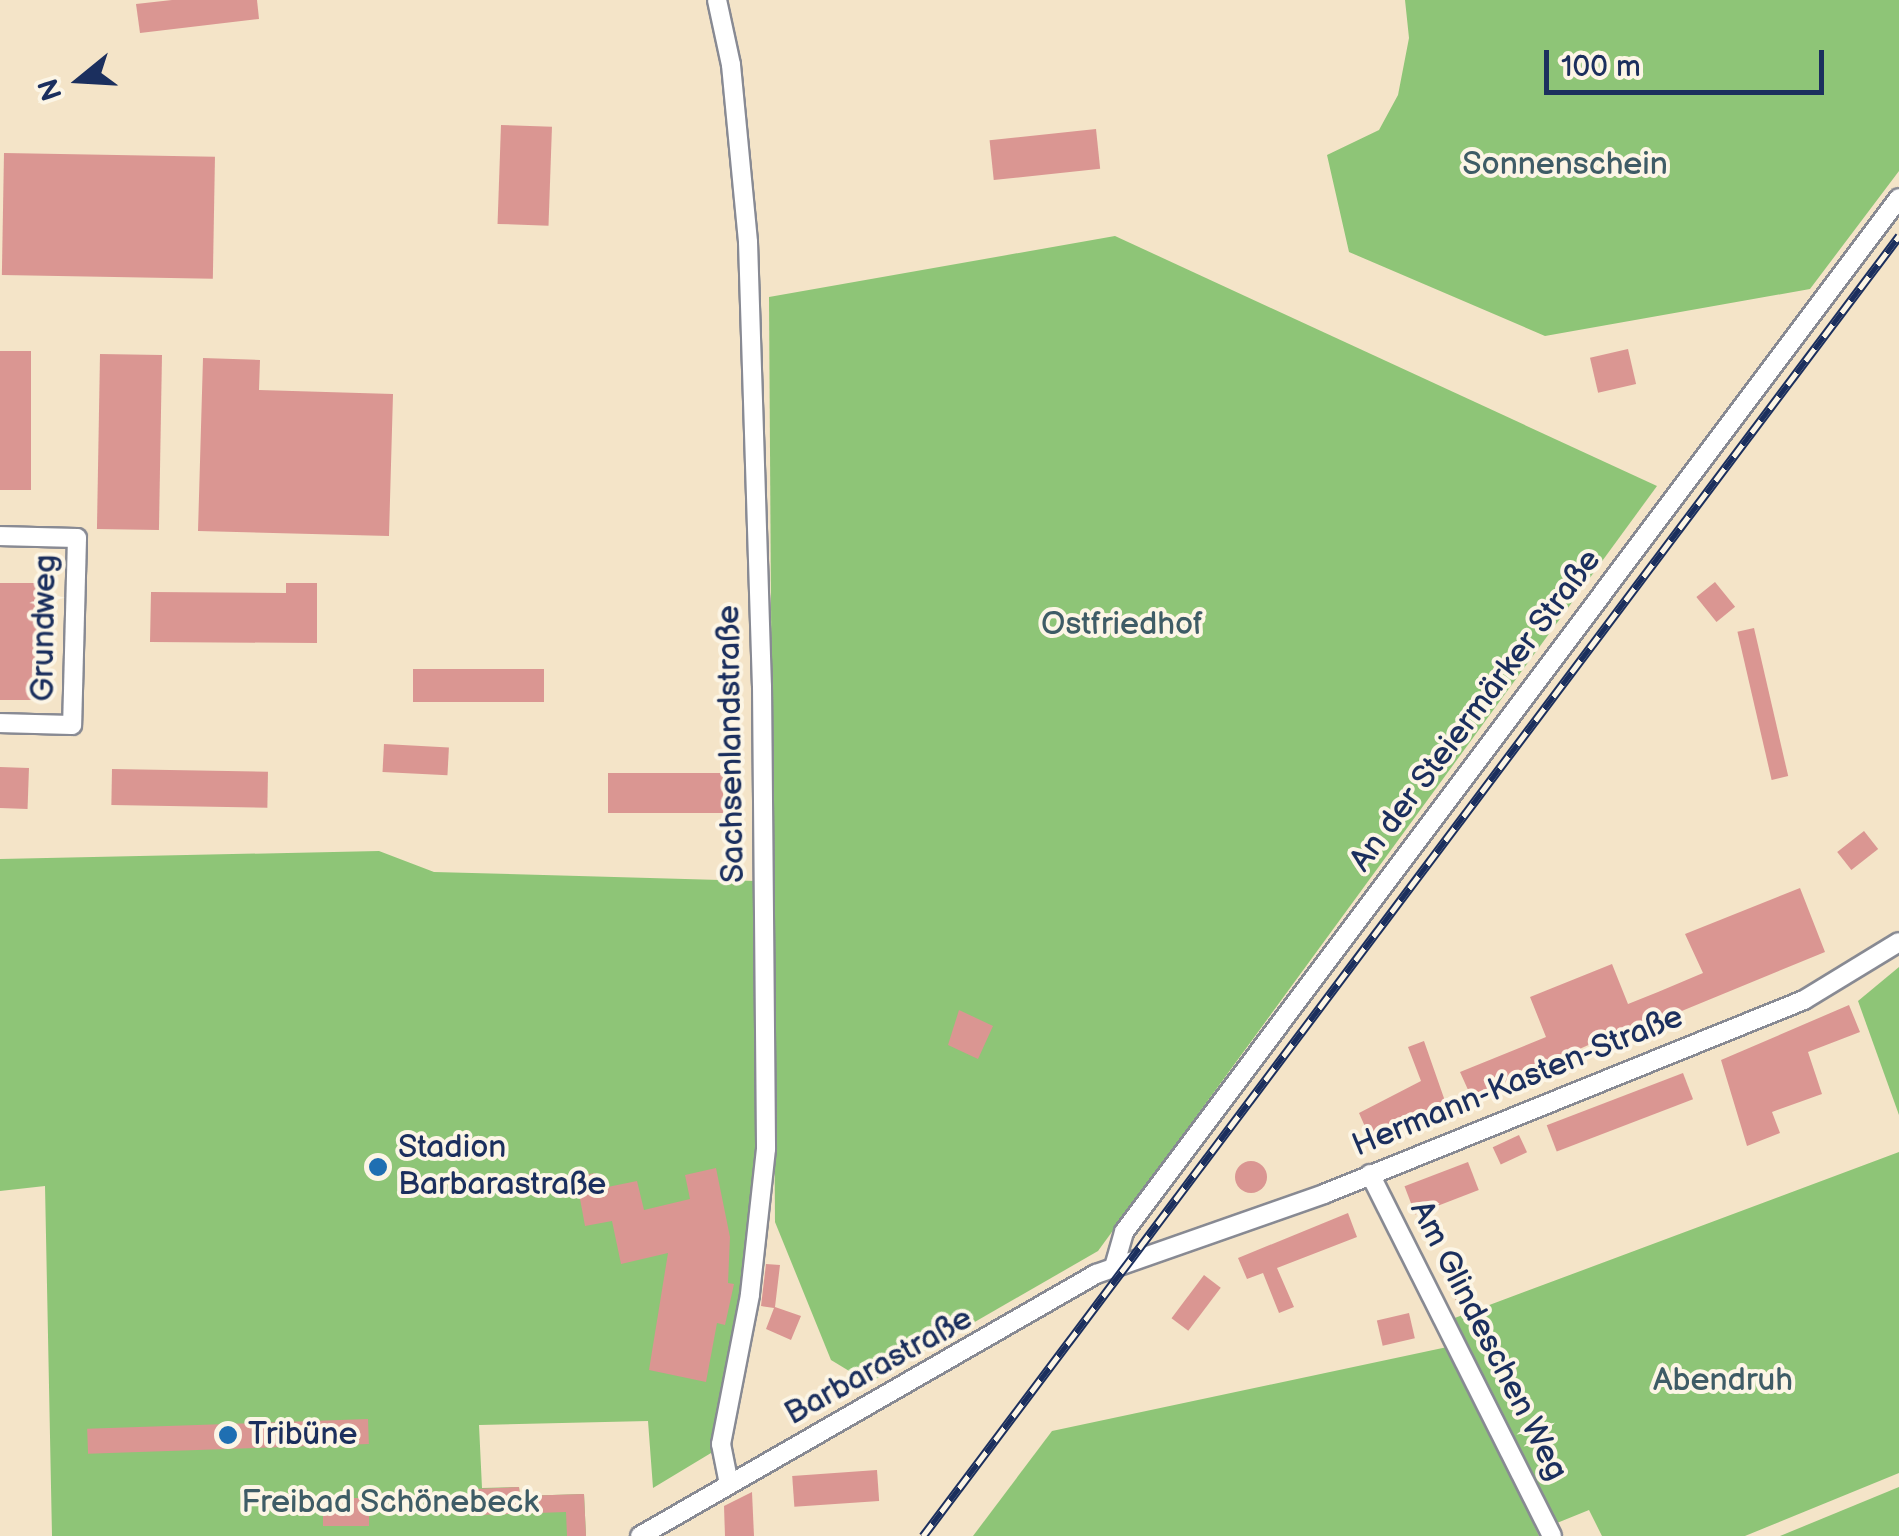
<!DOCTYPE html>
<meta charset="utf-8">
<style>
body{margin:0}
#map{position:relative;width:1899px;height:1536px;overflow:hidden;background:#f4e4c8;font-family:"Balsamiq Sans",sans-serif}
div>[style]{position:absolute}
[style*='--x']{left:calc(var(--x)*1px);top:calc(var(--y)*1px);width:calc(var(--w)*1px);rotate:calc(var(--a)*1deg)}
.green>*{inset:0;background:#8ec577}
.building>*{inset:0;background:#da9692;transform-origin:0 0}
.round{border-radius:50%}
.roads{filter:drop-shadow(2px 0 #888a93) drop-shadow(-2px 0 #888a93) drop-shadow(0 2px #888a93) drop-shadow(0 -2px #888a93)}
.minor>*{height:18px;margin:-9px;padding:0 9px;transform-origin:9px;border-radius:9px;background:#fff}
.rail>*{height:9px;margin-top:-4.5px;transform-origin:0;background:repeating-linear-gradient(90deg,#fcf5e5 0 15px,#1b2f5e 0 30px);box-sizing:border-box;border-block:2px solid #1b2f5e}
.dots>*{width:28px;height:28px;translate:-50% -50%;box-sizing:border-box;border:5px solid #fcf5e5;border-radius:50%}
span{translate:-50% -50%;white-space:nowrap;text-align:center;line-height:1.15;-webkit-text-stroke:8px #fcf5e5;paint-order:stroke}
.park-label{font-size:32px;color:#3e5c66}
.street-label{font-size:32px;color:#1b2f5e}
.poi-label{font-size:32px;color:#1b2f5e}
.left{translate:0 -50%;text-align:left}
.north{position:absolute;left:30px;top:30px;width:100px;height:100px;-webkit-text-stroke:8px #fcf5e5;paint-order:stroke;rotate:252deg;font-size:28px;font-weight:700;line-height:40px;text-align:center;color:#1b2f5e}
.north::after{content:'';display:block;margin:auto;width:35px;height:45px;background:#1b2f5e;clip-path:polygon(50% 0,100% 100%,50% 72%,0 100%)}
.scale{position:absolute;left:1544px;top:50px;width:280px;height:45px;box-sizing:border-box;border:5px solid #1b2f5e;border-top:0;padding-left:12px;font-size:30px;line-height:35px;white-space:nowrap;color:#1b2f5e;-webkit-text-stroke:8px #fcf5e5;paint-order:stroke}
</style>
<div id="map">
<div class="green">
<i style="clip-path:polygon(1405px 0,1899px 0,1899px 171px,1810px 289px,1545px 336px,1349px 252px,1327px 155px,1379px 130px,1398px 95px,1409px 38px)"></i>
<i style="clip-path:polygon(1115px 236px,1657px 486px,1098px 1251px,869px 1383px,831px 1360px,775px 1222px,769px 297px)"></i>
<i style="clip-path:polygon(379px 851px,434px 872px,756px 881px,757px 1149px,740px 1312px,711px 1453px,653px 1488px,648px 1421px,479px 1425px,482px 1488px,519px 1487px,520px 1496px,584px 1494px,586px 1536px,52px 1536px,45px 1186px,0 1191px,0 859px)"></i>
<i style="clip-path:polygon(1899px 967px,1899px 1115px,1858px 1001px)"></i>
<i style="clip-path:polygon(1899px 1152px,1899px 1473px,1745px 1536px,1602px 1536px,1589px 1510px,1552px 1525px,1452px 1319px)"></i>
<i style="clip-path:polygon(1452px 1346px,1539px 1536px,973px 1536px,1052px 1431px)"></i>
<i style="clip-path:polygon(1899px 1487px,1899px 1536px,1780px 1536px)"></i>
</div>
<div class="building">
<i style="clip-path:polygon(172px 0,257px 0,259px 19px,140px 33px,136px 4px)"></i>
<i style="left:501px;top:125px;width:51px;height:99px;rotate:2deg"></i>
<i style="left:1096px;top:129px;width:40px;height:107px;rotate:84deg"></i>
<i style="left:4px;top:153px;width:211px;height:122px;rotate:1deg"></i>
<i style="left:1628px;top:349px;width:36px;height:39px;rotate:77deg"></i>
<i style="left:0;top:351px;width:31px;height:139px"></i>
<i style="left:100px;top:354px;width:62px;height:175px;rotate:1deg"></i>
<i style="clip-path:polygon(203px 358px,260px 360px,259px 390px,393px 394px,389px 536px,198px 531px)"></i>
<i style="left:1715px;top:582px;width:32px;height:24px;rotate:51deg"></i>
<i style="left:0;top:583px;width:38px;height:117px"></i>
<i style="clip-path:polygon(286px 583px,317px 583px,317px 643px,150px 642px,151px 592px,286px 593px)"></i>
<i style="left:1754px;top:628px;width:152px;height:17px;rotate:77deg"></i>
<i style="left:413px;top:669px;width:131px;height:33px"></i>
<i style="left:384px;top:744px;width:65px;height:28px;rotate:3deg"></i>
<i style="left:0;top:767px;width:29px;height:41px;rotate:2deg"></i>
<i style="left:112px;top:769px;width:156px;height:36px;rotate:1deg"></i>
<i style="left:608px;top:773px;width:115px;height:40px"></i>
<i style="left:1864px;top:831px;width:23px;height:34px;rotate:52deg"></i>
<i style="clip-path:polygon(1800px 888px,1825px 952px,1638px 1029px,1636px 1024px,1482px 1092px,1469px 1092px,1460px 1072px,1546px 1037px,1530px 997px,1612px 964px,1628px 1004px,1658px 992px,1703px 973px,1685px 934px)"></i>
<i style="clip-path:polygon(1849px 1005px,1860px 1032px,1808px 1052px,1822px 1094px,1772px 1112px,1780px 1133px,1747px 1146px,1721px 1060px)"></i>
<i style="clip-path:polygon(959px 1010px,993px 1026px,978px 1059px,948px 1045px)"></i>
<i style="clip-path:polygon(1424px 1041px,1445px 1101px,1370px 1138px,1359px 1113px,1421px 1081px,1408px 1047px)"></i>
<i style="left:1683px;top:1073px;width:28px;height:146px;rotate:69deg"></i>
<i style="left:1519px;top:1135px;width:19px;height:29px;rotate:65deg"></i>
<i class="round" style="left:1235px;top:1161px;width:32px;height:32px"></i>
<i style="left:1468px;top:1162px;width:30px;height:68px;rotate:69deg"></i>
<i style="clip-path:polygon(716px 1168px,730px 1237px,728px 1283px,734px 1284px,725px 1325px,717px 1323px,706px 1382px,649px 1370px,668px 1253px,621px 1264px,612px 1221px,585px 1226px,576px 1177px,595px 1173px,598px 1189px,637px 1181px,644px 1210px,690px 1199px,685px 1175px)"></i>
<i style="clip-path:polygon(1348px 1213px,1357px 1237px,1277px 1268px,1294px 1307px,1279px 1313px,1263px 1273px,1247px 1279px,1238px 1258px)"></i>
<i style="clip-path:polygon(766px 1264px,780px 1265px,775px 1307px,801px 1316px,791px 1340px,766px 1329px,774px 1308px,761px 1306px)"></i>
<i style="left:1465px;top:1272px;width:25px;height:21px;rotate:63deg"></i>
<i style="left:1204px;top:1275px;width:21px;height:54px;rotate:37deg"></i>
<i style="left:1409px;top:1313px;width:26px;height:33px;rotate:77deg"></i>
<i style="left:368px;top:1419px;width:25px;height:281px;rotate:88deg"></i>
<i style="left:877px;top:1470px;width:31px;height:85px;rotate:86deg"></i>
<i style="clip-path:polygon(519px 1487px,520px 1496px,584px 1494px,586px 1536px,567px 1536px,566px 1512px,477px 1515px,476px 1489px)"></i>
<i style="clip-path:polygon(752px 1492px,754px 1536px,725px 1536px,724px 1506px)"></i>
<i style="left:323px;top:1498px;width:46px;height:28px"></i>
</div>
<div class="roads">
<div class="minor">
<i style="--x:717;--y:0;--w:66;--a:77.8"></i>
<i style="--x:731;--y:65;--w:178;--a:84.5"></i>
<i style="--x:748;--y:242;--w:444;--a:88.2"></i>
<i style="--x:762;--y:686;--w:463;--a:89.5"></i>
<i style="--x:766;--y:1149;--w:147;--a:96.3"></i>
<i style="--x:750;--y:1295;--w:152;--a:101"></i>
<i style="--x:721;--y:1444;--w:41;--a:78.7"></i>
<i style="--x:0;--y:536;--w:77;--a:1.5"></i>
<i style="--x:77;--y:538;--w:187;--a:91.5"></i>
<i style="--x:72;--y:725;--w:72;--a:-178.4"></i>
<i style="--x:1370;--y:1174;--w:405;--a:63.3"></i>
<i style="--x:1114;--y:1267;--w:36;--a:-74"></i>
<i style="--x:1124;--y:1232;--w:1292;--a:-53.15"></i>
<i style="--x:640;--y:1536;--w:526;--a:-29.88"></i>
<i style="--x:1096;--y:1274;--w:242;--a:-19.3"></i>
<i style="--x:1324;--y:1194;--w:518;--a:-22.01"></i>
<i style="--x:1804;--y:1000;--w:111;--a:-31.4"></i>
</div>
</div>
<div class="rail">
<i style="--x:923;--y:1536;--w:1626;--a:-53.1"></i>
</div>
<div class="dots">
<i style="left:378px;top:1167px;background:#1f6fb2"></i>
<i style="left:228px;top:1435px;background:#1f6fb2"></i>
</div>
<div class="park-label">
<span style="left:1565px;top:165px">Sonnenschein</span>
<span style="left:1122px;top:625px">Ostfriedhof</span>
<span style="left:1723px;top:1381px">Abendruh</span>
<span style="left:390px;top:1503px">Freibad Schönebeck</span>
</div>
<div class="street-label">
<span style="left:45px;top:628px;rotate:-89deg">Grundweg</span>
<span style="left:1476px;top:711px;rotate:-53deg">An der Steiermärker Straße</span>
<span style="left:732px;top:744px;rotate:-91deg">Sachsenlandstraße</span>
<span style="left:1518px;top:1082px;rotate:-22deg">Hermann-Kasten-Straße</span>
<span style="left:1488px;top:1341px;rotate:63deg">Am Glindeschen Weg</span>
<span style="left:879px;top:1367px;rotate:-29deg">Barbarastraße</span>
</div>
<div class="poi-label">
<span class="left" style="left:398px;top:1167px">Stadion<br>Barbarastraße</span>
<span class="left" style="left:248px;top:1435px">Tribüne</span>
</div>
<div class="north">N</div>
<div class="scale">100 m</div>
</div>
